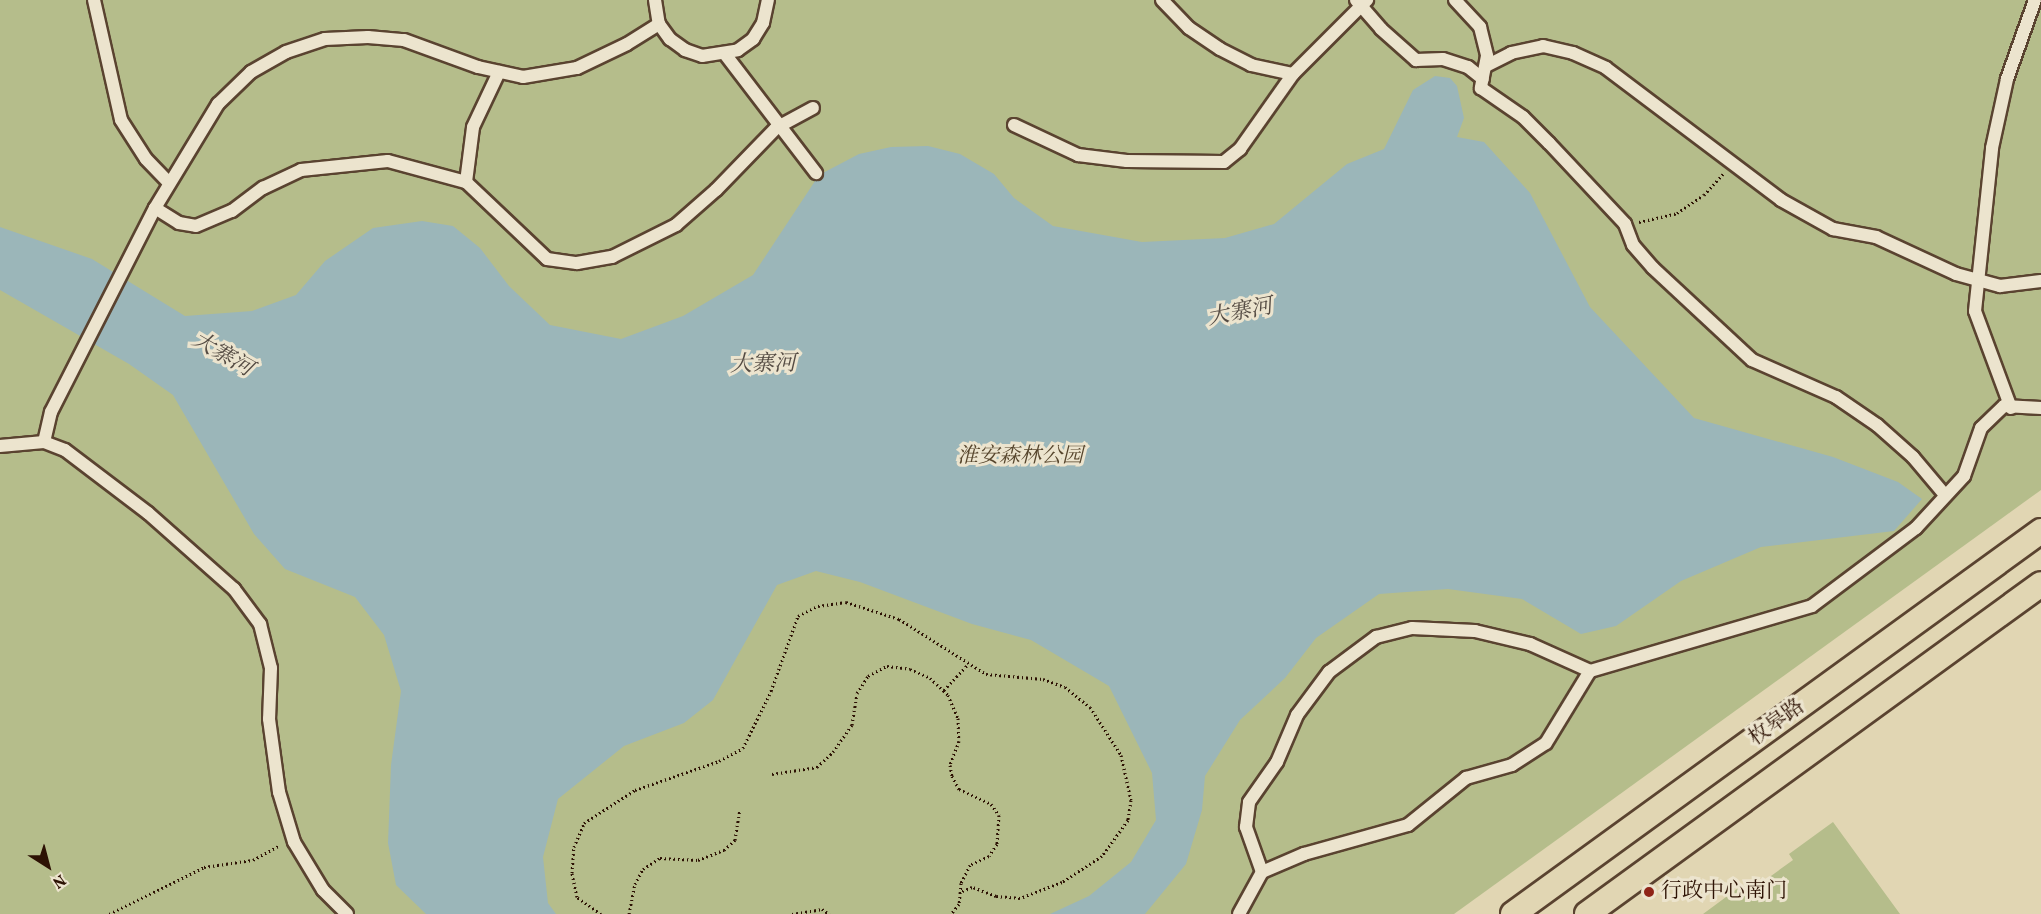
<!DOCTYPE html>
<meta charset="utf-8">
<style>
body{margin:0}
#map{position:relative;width:2041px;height:914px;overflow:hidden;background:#e1d6b3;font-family:Vollkorn,"Noto Serif SC",serif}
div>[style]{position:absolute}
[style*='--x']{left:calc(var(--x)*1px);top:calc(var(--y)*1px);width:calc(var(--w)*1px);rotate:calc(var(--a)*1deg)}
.green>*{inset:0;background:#b5bd8b}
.water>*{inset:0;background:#9bb6b9}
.path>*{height:3px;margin-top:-1.5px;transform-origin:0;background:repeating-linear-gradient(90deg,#2d1204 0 1.5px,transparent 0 4.5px)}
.roads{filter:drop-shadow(2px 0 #5a4330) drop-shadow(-2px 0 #5a4330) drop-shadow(0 2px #5a4330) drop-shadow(0 -2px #5a4330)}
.pedestrian>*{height:12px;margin:-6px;padding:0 6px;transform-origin:6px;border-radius:6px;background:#ece4ce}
.primary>*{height:24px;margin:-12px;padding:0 12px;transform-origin:12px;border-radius:12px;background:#e1d6b3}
.dots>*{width:16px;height:16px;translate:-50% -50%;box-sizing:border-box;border:3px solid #ece4ce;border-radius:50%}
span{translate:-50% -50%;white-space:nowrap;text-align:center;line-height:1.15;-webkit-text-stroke:6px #ece4ce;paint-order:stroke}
.park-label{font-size:21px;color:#56452c;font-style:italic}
.street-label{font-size:21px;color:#2d1204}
.poi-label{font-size:21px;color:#2d1204}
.left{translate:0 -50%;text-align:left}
.water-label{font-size:22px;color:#544b43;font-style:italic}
.north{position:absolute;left:18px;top:836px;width:60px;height:60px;-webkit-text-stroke:4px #ece4ce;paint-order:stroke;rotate:144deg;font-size:16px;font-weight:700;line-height:24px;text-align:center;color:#2d1204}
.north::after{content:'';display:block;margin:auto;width:21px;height:27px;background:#2d1204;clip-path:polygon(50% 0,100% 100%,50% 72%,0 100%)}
</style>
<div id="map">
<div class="green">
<i style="clip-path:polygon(0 0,2041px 0,2041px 490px,1454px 914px,0 914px)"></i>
<i style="clip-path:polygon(1833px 822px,1900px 914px,1703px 914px,1741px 886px,1746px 894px,1793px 860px,1789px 854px)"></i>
</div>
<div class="water">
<i style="clip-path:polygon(1435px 76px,1450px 78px,1457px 86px,1464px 118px,1457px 137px,1484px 142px,1530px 193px,1590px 307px,1694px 418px,1833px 457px,1898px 482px,1922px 499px,1894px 531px,1761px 547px,1681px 581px,1616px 626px,1581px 634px,1522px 599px,1448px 589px,1379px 594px,1316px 638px,1285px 678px,1240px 720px,1205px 776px,1202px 810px,1186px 864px,1145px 914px,1050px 914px,1089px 896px,1131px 862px,1156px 820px,1152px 773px,1109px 686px,1031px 640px,972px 624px,860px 582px,816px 571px,777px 585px,713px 700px,684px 723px,624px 746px,558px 799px,543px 857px,548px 903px,556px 914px,426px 914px,396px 885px,388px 843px,391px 765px,401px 691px,384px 635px,355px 597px,285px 569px,254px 534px,173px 395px,129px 364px,0 290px,0 227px,92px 259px,185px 316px,252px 311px,296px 295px,325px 261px,373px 228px,422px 221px,453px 226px,480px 248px,509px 286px,550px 325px,621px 339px,683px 316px,753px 275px,819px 175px,859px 154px,891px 147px,928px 146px,960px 154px,994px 174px,1014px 198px,1053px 226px,1142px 242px,1225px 238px,1274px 224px,1347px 164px,1384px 149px,1413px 90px)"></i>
</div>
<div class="path">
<i style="--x:1639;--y:222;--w:39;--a:-13"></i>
<i style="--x:1677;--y:213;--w:32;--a:-34"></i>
<i style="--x:1704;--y:195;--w:30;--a:-48"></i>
<i style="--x:944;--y:690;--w:35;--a:-47"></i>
<i style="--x:772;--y:774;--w:46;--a:-8.8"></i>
<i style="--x:817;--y:767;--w:22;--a:-43"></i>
<i style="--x:833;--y:752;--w:33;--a:-55"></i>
<i style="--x:852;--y:725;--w:32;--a:-81"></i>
<i style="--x:857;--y:693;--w:20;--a:-57"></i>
<i style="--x:868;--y:676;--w:21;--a:-28"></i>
<i style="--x:887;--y:666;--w:23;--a:7"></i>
<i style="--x:910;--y:669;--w:22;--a:24"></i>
<i style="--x:930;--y:678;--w:25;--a:43"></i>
<i style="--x:948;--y:695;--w:25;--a:67"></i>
<i style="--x:958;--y:718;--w:23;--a:88"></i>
<i style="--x:959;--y:741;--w:26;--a:111"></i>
<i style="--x:950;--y:765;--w:11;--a:80"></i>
<i style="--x:952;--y:776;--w:15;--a:62"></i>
<i style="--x:959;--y:789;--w:35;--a:25"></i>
<i style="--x:991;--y:804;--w:14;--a:54"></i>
<i style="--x:999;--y:815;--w:29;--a:94"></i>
<i style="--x:997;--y:844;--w:14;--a:124"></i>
<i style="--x:989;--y:856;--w:21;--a:155"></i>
<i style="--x:970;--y:865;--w:20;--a:117"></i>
<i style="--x:961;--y:883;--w:21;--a:95"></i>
<i style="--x:959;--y:904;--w:13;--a:129"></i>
<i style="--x:109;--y:914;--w:106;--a:-26.3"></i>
<i style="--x:204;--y:867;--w:49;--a:-8.1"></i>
<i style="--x:253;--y:860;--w:31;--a:-29"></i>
<i style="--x:601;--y:914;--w:29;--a:-145"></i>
<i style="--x:577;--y:897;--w:25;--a:-102"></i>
<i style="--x:572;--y:873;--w:26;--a:-86"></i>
<i style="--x:574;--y:847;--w:26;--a:-67"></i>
<i style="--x:584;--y:823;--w:61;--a:-32.9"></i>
<i style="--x:635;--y:790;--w:89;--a:-19"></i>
<i style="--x:719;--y:761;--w:27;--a:-28"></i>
<i style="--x:743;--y:748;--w:64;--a:-63.8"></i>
<i style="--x:771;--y:691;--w:80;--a:-70.2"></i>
<i style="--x:798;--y:616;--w:22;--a:-27"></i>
<i style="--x:818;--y:606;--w:28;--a:-8"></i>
<i style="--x:846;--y:602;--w:56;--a:17.8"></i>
<i style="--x:899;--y:619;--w:103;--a:32.3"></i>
<i style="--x:986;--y:674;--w:57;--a:5"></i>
<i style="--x:1043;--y:679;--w:23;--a:20"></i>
<i style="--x:1065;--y:687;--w:32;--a:39"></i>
<i style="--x:1090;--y:707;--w:57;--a:57.1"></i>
<i style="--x:1121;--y:755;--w:46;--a:77.5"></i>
<i style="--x:1131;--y:800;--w:20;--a:99"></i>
<i style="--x:1128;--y:820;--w:44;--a:125.8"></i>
<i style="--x:1102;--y:856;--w:48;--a:147"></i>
<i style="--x:1062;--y:882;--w:45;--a:159.1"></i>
<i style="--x:1020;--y:898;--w:24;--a:-175"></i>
<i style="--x:996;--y:896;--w:26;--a:-159"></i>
<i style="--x:972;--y:887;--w:13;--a:157"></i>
<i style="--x:629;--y:914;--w:31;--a:-79"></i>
<i style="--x:635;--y:884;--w:17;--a:-62"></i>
<i style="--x:643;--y:869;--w:20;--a:-33"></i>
<i style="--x:660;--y:858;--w:38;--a:3"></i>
<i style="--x:698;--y:860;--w:28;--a:-21"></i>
<i style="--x:724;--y:850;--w:15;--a:-42"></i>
<i style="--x:735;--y:840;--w:31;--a:-81"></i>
<i style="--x:792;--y:914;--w:30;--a:-9"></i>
<i style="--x:822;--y:909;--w:9;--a:36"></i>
</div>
<div class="roads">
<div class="pedestrian">
<i style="--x:94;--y:0;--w:123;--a:77.3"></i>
<i style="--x:121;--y:120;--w:46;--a:57.3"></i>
<i style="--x:146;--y:159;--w:33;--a:46"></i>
<i style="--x:655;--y:0;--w:24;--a:81"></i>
<i style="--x:659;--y:24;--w:19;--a:54"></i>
<i style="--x:670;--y:39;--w:19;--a:36"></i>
<i style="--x:685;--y:50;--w:18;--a:19"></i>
<i style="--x:702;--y:56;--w:36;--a:-9"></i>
<i style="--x:738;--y:50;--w:19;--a:-36"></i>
<i style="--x:753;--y:39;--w:19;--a:-58"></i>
<i style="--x:763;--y:23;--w:24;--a:-78"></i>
<i style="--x:1162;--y:0;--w:39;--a:46"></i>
<i style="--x:1189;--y:28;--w:37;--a:34"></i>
<i style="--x:1220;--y:49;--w:35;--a:27"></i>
<i style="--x:1251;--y:65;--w:43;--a:12.1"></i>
<i style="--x:1293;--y:74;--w:105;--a:-45"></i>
<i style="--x:1356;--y:0;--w:38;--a:49"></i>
<i style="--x:1381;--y:29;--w:47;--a:41.5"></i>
<i style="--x:1416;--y:60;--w:27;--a:-2"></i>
<i style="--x:1443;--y:59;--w:26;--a:18"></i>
<i style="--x:1468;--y:67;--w:19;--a:39"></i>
<i style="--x:1455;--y:0;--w:37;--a:47"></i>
<i style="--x:1480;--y:27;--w:30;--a:76"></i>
<i style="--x:1487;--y:56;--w:33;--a:101"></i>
<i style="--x:1481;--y:88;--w:51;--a:34.6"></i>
<i style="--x:1523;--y:117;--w:37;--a:45"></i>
<i style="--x:1549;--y:143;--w:111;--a:46.8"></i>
<i style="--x:1625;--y:224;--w:22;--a:69"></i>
<i style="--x:1633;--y:245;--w:30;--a:49"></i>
<i style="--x:1653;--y:268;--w:135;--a:42.9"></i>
<i style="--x:1752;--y:360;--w:92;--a:23.8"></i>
<i style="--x:1836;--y:397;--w:50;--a:34.3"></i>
<i style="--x:1877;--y:425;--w:48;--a:41.6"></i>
<i style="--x:1913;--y:457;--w:50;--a:49.9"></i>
<i style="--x:725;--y:54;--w:150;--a:52.6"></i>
<i style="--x:1486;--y:66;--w:28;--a:-27"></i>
<i style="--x:1511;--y:53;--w:33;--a:-12"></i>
<i style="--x:1543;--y:46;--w:31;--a:13"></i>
<i style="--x:1573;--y:53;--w:36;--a:24"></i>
<i style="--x:1606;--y:68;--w:219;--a:37"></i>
<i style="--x:1781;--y:200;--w:60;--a:29.1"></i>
<i style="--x:1833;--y:229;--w:44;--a:10.5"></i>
<i style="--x:1876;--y:237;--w:88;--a:24.8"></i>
<i style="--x:1956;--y:274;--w:46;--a:15.3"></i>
<i style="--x:2000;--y:286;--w:41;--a:-7"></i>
<i style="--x:1014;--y:125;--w:71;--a:25.1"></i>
<i style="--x:1078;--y:155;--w:49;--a:7"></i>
<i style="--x:1127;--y:161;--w:97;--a:0.6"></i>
<i style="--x:1224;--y:162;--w:21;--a:-39"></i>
<i style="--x:1240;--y:149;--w:92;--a:-54.8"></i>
<i style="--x:466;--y:182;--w:55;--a:-82.7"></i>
<i style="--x:473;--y:127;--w:61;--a:-64.7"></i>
<i style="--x:155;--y:208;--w:28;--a:32"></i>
<i style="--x:179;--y:223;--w:17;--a:10"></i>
<i style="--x:196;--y:226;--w:39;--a:-23"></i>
<i style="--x:232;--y:211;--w:39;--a:-37"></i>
<i style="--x:263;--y:188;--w:42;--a:-25.3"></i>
<i style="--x:301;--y:170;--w:87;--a:-5.9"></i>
<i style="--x:388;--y:161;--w:81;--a:15.1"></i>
<i style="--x:466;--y:182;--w:112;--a:43.5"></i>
<i style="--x:547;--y:259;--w:30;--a:8"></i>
<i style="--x:577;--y:263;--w:36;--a:-10"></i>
<i style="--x:612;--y:257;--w:72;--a:-26.6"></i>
<i style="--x:676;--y:225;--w:53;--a:-41.2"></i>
<i style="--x:716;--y:190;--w:86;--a:-45.9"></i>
<i style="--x:776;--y:128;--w:42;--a:-28.4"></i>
<i style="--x:2011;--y:408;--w:103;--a:-110.4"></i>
<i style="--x:1975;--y:311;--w:164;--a:-84"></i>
<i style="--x:1992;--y:148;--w:71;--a:-77.7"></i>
<i style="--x:2007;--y:79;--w:84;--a:-70.5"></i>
<i style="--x:44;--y:442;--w:31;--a:-77"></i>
<i style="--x:51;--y:412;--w:229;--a:-63"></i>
<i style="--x:155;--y:208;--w:122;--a:-58.8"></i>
<i style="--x:218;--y:104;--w:46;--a:-44.1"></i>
<i style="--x:251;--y:72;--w:40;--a:-29.7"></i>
<i style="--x:286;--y:52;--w:41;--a:-18.4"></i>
<i style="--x:325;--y:39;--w:43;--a:-2.7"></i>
<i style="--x:368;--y:37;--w:36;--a:5"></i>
<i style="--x:404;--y:40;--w:79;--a:20"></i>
<i style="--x:478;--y:67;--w:46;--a:12.5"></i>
<i style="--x:523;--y:77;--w:55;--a:-9.5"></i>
<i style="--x:577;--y:68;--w:55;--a:-25.6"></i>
<i style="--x:627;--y:44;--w:38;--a:-32"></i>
<i style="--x:0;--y:446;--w:44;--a:-5.2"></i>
<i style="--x:44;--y:442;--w:22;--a:21"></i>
<i style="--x:65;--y:450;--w:104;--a:37.2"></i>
<i style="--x:148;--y:513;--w:115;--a:41.5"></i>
<i style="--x:234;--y:589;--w:44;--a:53.4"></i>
<i style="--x:260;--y:624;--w:45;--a:76"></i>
<i style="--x:271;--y:668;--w:51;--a:92.2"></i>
<i style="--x:269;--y:719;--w:74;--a:82.2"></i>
<i style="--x:279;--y:792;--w:52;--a:73.3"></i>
<i style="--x:294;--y:842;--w:56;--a:58.9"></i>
<i style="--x:323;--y:890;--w:34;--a:45"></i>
<i style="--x:1262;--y:872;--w:48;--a:-109.6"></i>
<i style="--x:1246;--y:827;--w:25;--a:-83"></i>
<i style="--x:1249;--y:802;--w:49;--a:-55"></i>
<i style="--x:1277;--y:762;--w:51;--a:-66.9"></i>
<i style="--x:1297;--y:715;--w:54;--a:-53.3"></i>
<i style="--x:1329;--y:672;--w:59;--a:-36.7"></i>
<i style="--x:1376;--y:637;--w:37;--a:-14"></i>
<i style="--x:1412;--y:628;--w:63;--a:2.7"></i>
<i style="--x:1475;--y:631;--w:57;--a:13.3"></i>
<i style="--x:1530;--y:644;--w:66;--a:24.2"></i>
<i style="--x:1239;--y:914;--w:48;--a:-61.3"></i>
<i style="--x:1262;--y:872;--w:46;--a:-23.2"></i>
<i style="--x:1304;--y:854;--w:108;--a:-15.6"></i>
<i style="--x:1408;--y:825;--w:75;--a:-39"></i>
<i style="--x:1466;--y:778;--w:48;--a:-15.8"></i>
<i style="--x:1512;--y:765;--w:40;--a:-32.9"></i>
<i style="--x:1546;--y:743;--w:84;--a:-58.6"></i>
<i style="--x:1590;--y:671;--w:231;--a:-16.3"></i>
<i style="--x:1812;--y:606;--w:130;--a:-36.9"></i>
<i style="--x:1916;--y:528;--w:71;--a:-47.3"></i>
<i style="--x:1964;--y:476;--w:51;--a:-70.5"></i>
<i style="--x:1981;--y:428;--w:32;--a:-44"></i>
<i style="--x:2004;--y:406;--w:37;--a:3"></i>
</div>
<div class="primary">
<i style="--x:1513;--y:914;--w:652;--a:-35.96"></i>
<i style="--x:1587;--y:914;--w:561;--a:-36.01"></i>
</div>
</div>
<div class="dots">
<i style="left:1649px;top:892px;background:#8f2418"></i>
</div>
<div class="park-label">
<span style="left:1020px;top:457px">淮安森林公园</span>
</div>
<div class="street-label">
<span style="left:1777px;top:723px;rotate:-36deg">枚皋路</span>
</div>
<div class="poi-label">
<span class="left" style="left:1661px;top:892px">行政中心南门</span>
</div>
<div class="water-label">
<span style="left:1240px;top:313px;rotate:-11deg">大寨河</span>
<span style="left:222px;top:355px;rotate:30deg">大寨河</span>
<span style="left:763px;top:365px;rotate:-1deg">大寨河</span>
</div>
<div class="north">N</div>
</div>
